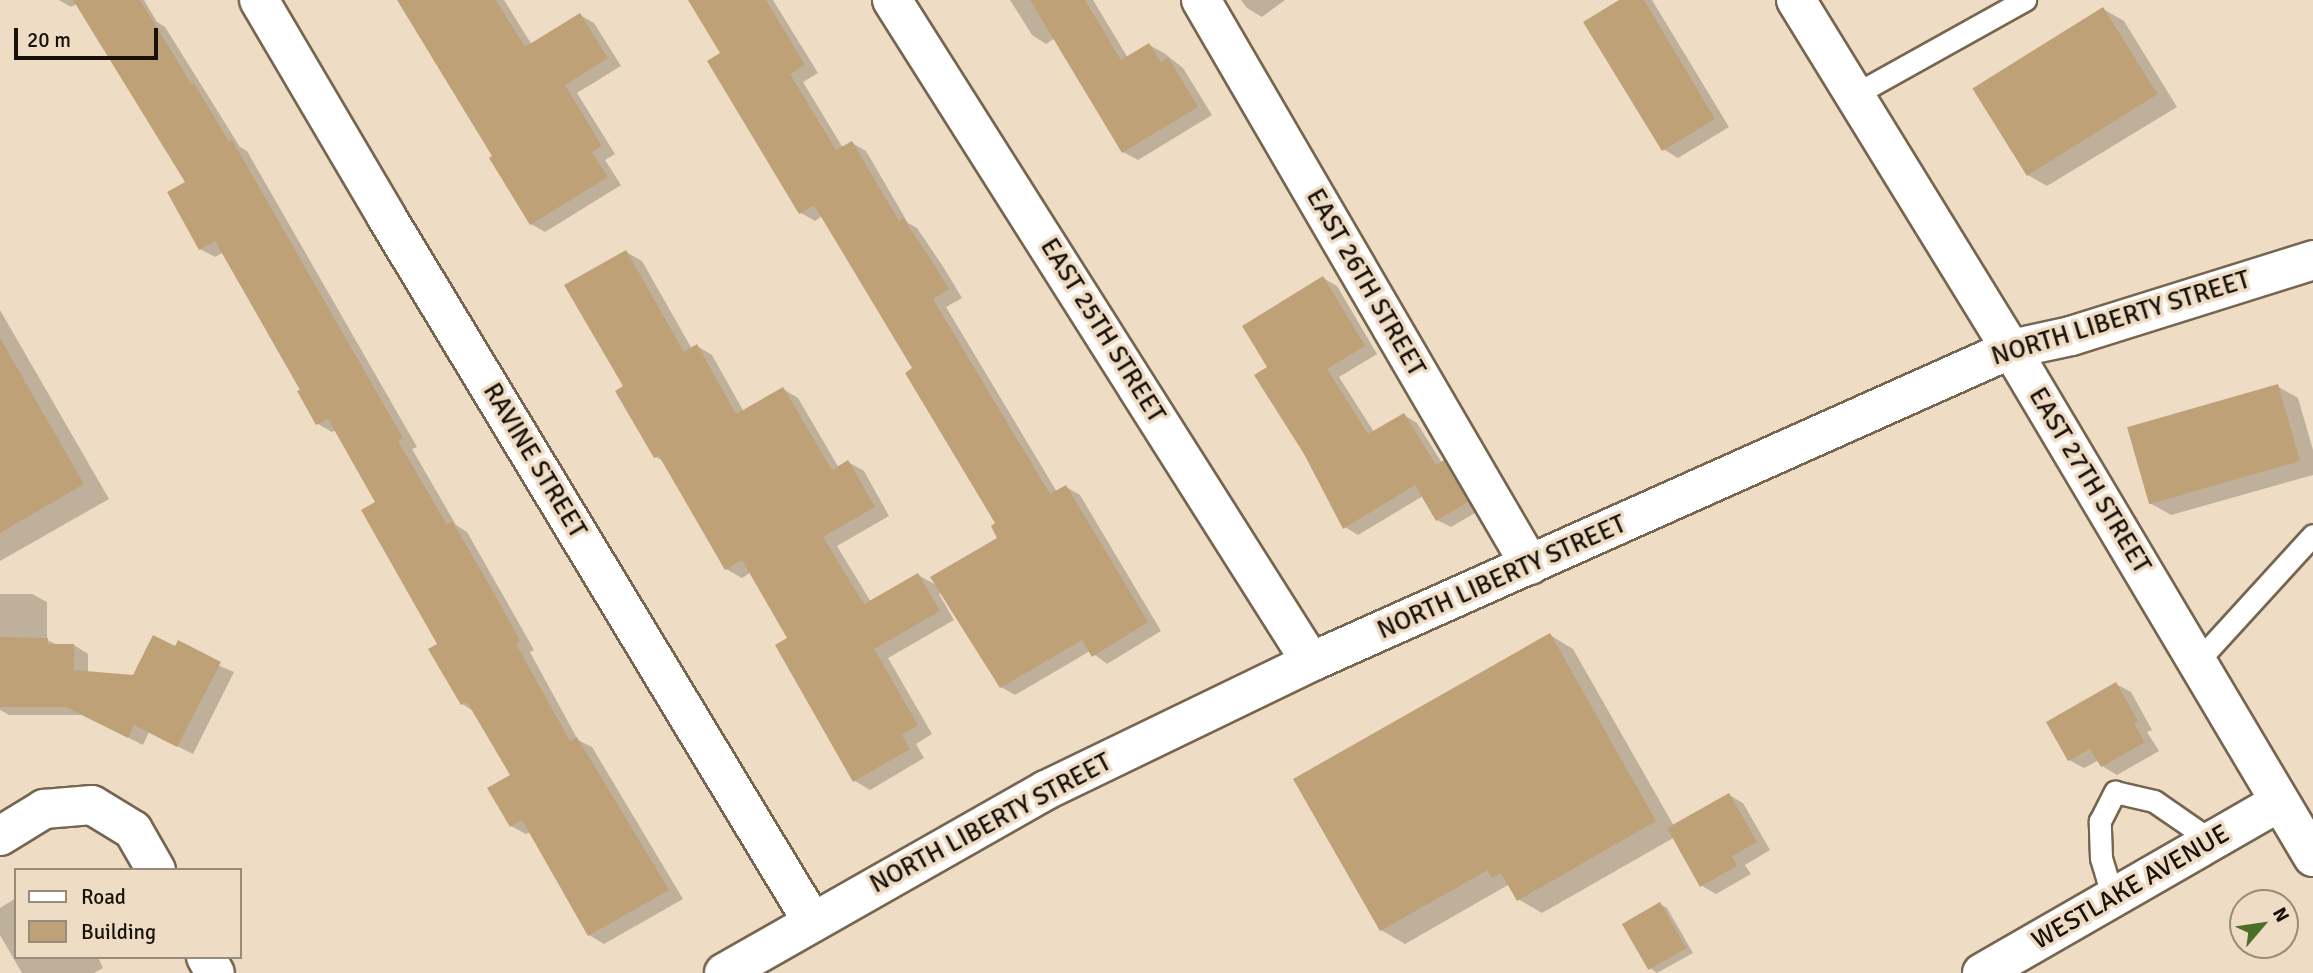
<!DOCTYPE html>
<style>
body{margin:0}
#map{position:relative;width:2313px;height:973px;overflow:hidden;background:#efdcc4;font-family:Signika,sans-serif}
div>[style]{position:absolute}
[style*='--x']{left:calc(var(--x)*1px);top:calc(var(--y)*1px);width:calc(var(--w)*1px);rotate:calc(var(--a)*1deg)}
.shadow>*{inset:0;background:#0003}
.building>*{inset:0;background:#bfa178;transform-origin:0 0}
.roads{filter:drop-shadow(2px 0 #766650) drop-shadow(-2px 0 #766650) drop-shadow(0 2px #766650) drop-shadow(0 -2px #766650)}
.lane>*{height:21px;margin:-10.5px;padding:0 10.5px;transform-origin:10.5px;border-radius:10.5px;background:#fff}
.street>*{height:38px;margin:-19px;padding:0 19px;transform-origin:19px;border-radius:19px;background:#fff}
.secondary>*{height:38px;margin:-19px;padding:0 19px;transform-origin:19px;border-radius:19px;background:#fff}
span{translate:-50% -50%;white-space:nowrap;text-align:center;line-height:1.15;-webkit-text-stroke:7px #efdcc4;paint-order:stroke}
.street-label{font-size:26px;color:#171109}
.legend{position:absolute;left:14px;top:868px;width:228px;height:91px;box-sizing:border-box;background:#efdcc4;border:2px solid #998b79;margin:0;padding:9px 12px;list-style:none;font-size:21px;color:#171109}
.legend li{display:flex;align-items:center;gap:14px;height:35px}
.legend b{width:35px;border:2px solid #998b79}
.north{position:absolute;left:2229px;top:889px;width:70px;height:70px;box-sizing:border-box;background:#efdcc4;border:2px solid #998b79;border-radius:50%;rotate:61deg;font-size:19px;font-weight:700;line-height:28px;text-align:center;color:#171109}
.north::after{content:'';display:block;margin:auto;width:24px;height:32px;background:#4b6f27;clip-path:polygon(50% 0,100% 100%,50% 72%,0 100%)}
.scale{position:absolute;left:14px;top:28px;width:144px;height:32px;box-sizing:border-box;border:4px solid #171109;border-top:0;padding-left:9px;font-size:21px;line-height:24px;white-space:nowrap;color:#171109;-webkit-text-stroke:5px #efdcc4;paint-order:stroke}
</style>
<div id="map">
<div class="shadow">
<i style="clip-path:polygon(59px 0,144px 0,157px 22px,165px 27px,240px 147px,247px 151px,417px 447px,412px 449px,456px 525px,467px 532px,508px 604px,534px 650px,530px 652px,578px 740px,592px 747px,683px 899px,604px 944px,589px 935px,530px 832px,526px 834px,511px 826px,513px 776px,475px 712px,462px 704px,439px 644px,377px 503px,337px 430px,332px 432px,318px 424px,302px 391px,224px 252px,215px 257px,200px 249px,187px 182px,77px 4px,71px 7px)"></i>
<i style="clip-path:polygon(399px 0,504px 0,532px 45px,580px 15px,594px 23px,621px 66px,577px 93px,615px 154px,605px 160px,621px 185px,545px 232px,531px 224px,495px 157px)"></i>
<i style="clip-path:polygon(690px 0,773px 0,818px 73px,803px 82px,843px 148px,852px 143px,866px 151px,908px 223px,917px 228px,944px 268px,962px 298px,946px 307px,1057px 492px,1066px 487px,1080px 495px,1161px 631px,1107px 664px,1090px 651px,1015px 695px,1001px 687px,942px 592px,939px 594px,954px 620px,888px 658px,932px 734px,916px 744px,924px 758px,870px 790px,855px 781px,789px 639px,751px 572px,742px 578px,726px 569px,665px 462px,656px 457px,626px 387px,626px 252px,642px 261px,692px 349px,697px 346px,712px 355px,744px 412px,783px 389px,798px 398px,839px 468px,848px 462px,864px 471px,889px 516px,837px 546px,871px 602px,918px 575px,938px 586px,1000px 539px,998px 524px,915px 369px,822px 216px,815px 221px,801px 213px,723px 54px)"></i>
<i style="clip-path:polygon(1010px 0,1093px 0,1128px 58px,1149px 45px,1164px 53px,1183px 68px,1212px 115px,1138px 160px,1123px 152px,1055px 38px,1046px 44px,1032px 35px)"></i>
<i style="clip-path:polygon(1241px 0,1285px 0,1262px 17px,1247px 8px)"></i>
<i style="clip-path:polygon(1622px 0,1652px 0,1729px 127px,1678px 158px,1663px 149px)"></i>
<i style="clip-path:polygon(2103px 9px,2124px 21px,2177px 107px,2047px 186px,2026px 174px)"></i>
<i style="clip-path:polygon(1323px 278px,1337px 286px,1377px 354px,1339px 377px,1374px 432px,1404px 415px,1417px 423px,1442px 463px,1457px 470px,1480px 510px,1451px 527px,1437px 520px,1423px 496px,1358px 535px,1345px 527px,1270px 367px)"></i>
<i style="clip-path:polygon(0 310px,109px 499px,0 561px)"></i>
<i style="clip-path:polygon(2277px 386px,2298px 398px,2313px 450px,2313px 475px,2171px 515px,2150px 503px)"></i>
<i style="clip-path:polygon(0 594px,32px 594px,47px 602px,47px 640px,58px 645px,74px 645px,88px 654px,88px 673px,134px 676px,176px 648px,234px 672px,193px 754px,149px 732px,143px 745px,82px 715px,9px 715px,0 710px)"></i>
<i style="clip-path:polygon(1550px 635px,1573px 649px,1674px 826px,1729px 795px,1743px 803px,1770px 850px,1745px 865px,1751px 874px,1716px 894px,1702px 886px,1675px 837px,1542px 913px,1518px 899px,1508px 885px,1405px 944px,1381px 930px)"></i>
<i style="clip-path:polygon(2116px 684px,2131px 692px,2152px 730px,2147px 732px,2159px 751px,2117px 775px,2102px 766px,2099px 760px,2084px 768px,2069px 760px)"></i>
<i style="clip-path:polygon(16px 898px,16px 957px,98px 957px,103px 968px,94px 973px,22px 973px,0 935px,0 908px)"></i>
<i style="clip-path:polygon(1660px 904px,1667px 908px,1693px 953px,1657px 973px,1650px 968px)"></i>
</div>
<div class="building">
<i style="clip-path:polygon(73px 0,140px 0,192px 85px,194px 83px,229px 142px,232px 140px,403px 438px,398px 441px,447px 525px,452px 521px,494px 593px,520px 641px,516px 644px,570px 741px,577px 737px,669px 890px,588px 936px,522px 820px,510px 827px,487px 788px,510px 775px,467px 702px,461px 705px,428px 649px,437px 644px,361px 510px,375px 502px,328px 419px,316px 425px,297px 391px,300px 390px,215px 241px,199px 250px,167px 192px,185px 182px)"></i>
<i style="clip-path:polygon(397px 0,496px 0,525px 47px,580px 13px,608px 58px,565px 85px,602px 146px,592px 152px,608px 177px,530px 225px,489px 158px,492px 156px)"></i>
<i style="clip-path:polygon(688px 0,766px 0,805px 65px,790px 74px,836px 150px,852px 141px,899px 221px,903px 218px,930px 258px,949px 289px,933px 299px,1050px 494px,1066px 485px,1148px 622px,1092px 657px,1082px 640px,1000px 688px,930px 577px,997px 538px,991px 526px,995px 523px,905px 373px,912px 368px,814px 205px,799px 214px,707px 61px,720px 53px)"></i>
<i style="clip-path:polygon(1030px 0,1085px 0,1121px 60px,1149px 43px,1161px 62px,1168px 57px,1198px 107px,1122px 153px)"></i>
<i style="clip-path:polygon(1619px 0,1644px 0,1715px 119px,1662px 151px,1583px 22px)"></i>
<i style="left:2103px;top:7px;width:103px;height:154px;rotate:58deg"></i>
<i style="clip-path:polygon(626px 250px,684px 352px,697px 344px,736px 414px,783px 387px,832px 470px,848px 460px,875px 507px,823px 537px,864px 604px,918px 573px,940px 611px,874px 649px,918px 725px,902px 735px,910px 749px,853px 782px,775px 645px,787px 638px,742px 560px,725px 570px,659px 456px,654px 458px,615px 391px,623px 386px,564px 285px)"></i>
<i style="clip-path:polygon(1323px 276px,1365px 346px,1327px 369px,1368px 434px,1404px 413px,1436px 465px,1444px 460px,1468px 502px,1436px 521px,1415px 485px,1343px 529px,1304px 454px,1254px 375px,1267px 367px,1242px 326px)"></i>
<i style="clip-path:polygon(0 338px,84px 484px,0 533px)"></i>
<i style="left:2278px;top:384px;width:80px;height:157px;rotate:74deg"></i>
<i style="clip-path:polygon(1550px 633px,1656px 821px,1517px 901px,1501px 873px,1492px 878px,1488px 870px,1380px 931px,1293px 779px)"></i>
<i style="clip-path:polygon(153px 635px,175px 646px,178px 640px,221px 662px,177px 747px,134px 725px,128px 738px,66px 707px,0 707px,0 637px,48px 638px,48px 644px,74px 644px,74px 670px,133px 675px)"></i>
<i style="clip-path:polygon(2116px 682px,2138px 721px,2134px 724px,2145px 742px,2101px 767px,2090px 749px,2068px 761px,2046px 722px)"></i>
<i style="clip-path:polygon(1729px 793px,1757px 842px,1732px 856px,1737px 866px,1700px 887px,1667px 828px)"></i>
<i style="left:1660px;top:902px;width:53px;height:44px;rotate:60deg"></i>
</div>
<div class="roads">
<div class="lane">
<i style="--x:1854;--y:95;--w:196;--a:-29.1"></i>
<i style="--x:2196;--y:663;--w:173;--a:-47.6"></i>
<i style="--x:2113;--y:898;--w:42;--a:-106.7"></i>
<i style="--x:2101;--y:858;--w:37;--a:-92"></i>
<i style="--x:2100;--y:821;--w:33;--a:-63"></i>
<i style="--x:2115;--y:792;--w:40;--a:13"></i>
<i style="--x:2154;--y:801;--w:70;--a:34.6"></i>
</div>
<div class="street">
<i style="--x:259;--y:0;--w:251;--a:59.5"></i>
<i style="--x:386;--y:216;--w:824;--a:58.86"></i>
<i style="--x:892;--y:0;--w:783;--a:57.67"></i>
<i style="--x:1201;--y:0;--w:654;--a:59.79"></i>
<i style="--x:1796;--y:0;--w:410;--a:58.4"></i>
<i style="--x:2011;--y:349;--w:591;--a:59.27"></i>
<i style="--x:0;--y:836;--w:52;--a:-31.5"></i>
<i style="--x:44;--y:809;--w:48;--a:-4.8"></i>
<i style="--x:92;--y:805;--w:48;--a:31.4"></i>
<i style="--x:133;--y:830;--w:46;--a:60.1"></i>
<i style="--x:206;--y:957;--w:18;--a:61"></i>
<i style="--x:1982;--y:973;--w:343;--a:-29.9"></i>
</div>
<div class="secondary">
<i style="--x:724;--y:973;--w:370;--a:-29.6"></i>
<i style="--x:1046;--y:790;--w:294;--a:-25.8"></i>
<i style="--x:1311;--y:662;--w:767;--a:-24.09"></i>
<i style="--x:2011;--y:349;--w:61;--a:-12.2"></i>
<i style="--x:2071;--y:336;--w:254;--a:-17.4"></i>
</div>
</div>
<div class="street-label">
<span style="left:1365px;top:283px;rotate:60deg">EAST 26TH STREET</span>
<span style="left:2121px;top:319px;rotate:-17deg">NORTH LIBERTY STREET</span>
<span style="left:1102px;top:331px;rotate:58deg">EAST 25TH STREET</span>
<span style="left:534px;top:461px;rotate:59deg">RAVINE STREET</span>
<span style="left:2089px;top:481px;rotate:59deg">EAST 27TH STREET</span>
<span style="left:1502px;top:578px;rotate:-24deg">NORTH LIBERTY STREET</span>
<span style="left:991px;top:824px;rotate:-28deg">NORTH LIBERTY STREET</span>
<span style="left:2131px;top:888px;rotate:-30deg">WESTLAKE AVENUE</span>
</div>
<ul class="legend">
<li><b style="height:9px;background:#fff"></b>Road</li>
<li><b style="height:19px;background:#bfa178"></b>Building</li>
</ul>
<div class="north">N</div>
<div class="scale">20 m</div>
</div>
